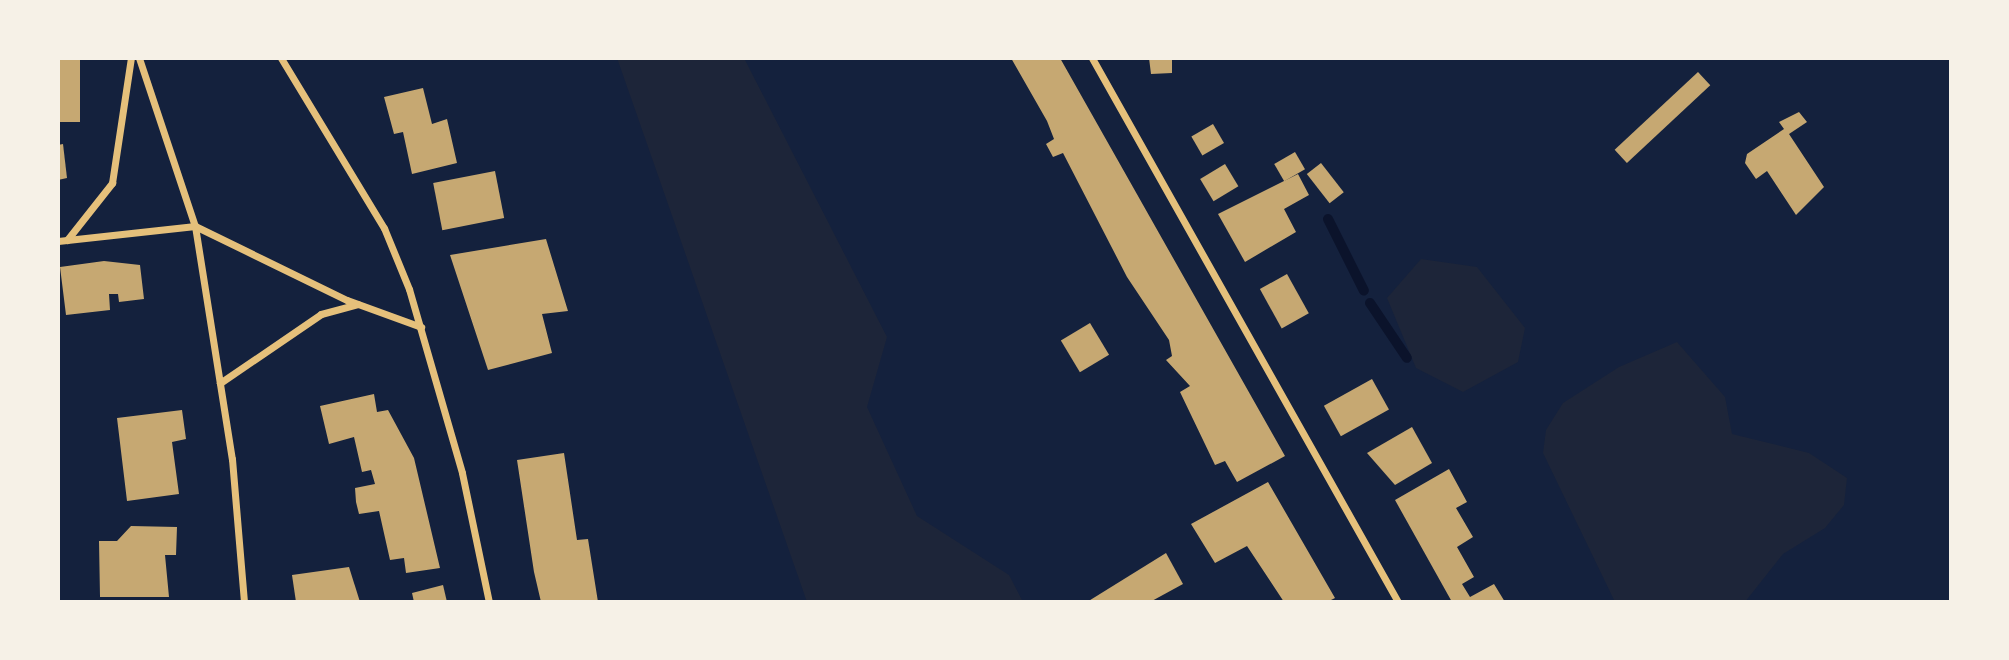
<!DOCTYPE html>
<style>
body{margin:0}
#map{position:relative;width:2009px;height:660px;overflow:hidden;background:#14213d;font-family:"DM Sans",sans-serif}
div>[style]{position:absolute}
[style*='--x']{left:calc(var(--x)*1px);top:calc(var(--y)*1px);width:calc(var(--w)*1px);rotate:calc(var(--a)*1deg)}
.green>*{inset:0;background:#1d2539}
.stream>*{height:10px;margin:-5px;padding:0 5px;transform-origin:5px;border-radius:5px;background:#0b132b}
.building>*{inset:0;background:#c6a872;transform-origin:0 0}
.minor>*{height:7px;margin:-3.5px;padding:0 3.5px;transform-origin:3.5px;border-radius:3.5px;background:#e5c07b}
span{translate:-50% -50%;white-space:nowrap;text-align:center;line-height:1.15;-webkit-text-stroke:5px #f6f1e7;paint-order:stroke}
.frame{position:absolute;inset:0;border:60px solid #f6f1e7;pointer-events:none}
</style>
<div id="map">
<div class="green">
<i style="clip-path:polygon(617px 58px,744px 58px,887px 337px,867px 407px,917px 516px,1009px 575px,1023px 602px,807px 602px)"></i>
<i style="clip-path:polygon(1421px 259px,1477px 267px,1525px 328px,1518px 362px,1463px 392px,1416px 368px,1387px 298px)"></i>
<i style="clip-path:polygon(1677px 342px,1725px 397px,1732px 434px,1809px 453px,1847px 478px,1844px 505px,1825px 528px,1783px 554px,1745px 602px,1615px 602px,1543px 453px,1546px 430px,1563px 403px,1619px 367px)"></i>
</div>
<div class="stream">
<i style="--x:1328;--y:219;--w:80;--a:63.4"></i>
<i style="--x:1370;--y:303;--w:66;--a:56.1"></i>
</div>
<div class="building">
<i style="left:58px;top:58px;width:22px;height:64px"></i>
<i style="clip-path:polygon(1011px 58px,1060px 58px,1285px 456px,1237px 482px,1225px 461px,1215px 465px,1180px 392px,1190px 386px,1166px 360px,1172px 356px,1169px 340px,1127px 277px,1063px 153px,1053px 157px,1046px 144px,1054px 139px,1047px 121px)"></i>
<i style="clip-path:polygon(1149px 58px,1172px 58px,1172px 73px,1151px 74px)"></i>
<i style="left:1698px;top:72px;width:18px;height:114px;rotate:47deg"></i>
<i style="clip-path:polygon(423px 88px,432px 124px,447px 119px,457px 163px,412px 174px,403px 132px,394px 134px,384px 97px)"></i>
<i style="clip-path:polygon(1799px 112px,1807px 122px,1789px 134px,1824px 187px,1796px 215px,1767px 171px,1756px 179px,1745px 163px,1747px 154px,1784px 129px,1779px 122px)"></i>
<i style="left:1213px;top:124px;width:22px;height:25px;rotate:60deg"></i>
<i style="clip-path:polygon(63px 144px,67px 178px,58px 180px,58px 145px)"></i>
<i style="left:1295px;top:152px;width:20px;height:24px;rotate:60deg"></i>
<i style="left:1321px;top:163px;width:37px;height:18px;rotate:52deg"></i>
<i style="left:1225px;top:164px;width:26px;height:29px;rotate:59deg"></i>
<i style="left:495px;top:171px;width:48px;height:63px;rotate:79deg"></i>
<i style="clip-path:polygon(1298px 174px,1309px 195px,1284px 209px,1296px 232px,1245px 262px,1218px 214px)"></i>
<i style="clip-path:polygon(546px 239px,568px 311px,542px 314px,552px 353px,488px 370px,450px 255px)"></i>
<i style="clip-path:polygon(104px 261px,140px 265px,144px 299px,119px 302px,118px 294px,109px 294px,110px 310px,66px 315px,60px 267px)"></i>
<i style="left:1287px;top:274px;width:45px;height:31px;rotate:61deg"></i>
<i style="left:1090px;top:323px;width:37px;height:34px;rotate:59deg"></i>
<i style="left:1372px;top:379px;width:35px;height:55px;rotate:61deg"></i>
<i style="clip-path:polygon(374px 394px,377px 412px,388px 410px,414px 458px,440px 568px,406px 573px,404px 558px,390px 560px,379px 511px,359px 514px,356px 502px,355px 488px,375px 484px,371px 470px,362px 472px,354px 437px,329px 444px,320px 406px)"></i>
<i style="clip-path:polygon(182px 410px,186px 439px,172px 442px,179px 494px,127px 501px,117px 418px)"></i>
<i style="clip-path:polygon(1412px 427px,1432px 463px,1395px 485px,1367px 453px)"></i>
<i style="clip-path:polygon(564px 453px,577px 540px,588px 539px,598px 602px,541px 602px,534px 572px,517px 460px)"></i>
<i style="clip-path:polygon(1449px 469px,1467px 502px,1456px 508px,1473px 537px,1457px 547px,1474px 577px,1462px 584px,1470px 597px,1494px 584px,1505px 602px,1452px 602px,1395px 500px)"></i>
<i style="clip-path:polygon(1268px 482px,1335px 598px,1327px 602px,1284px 602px,1247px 546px,1215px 563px,1191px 524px)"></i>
<i style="clip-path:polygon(131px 526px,177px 527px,176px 555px,165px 555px,169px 597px,100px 597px,99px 541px,117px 541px)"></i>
<i style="clip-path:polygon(1166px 553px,1183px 584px,1150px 602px,1087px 602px)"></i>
<i style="clip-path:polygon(349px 567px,360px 602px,296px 602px,292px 575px)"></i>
<i style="clip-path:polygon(443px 585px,447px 602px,414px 602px,412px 593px)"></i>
</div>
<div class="minor">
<i style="--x:139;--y:58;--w:177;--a:71.6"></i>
<i style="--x:195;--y:226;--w:236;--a:81"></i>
<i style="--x:232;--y:459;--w:144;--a:85.2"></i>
<i style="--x:281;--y:58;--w:199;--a:58.8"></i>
<i style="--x:384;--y:228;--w:66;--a:67.7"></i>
<i style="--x:409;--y:289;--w:191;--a:73.9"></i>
<i style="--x:462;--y:473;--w:132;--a:78.2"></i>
<i style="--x:1092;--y:58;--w:624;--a:60.64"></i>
<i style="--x:195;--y:226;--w:169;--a:26"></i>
<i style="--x:347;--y:300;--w:79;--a:20"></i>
<i style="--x:67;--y:240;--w:73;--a:-51.7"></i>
<i style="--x:112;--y:183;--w:126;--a:-81.4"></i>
<i style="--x:58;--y:241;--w:138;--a:-6.2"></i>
<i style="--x:220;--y:383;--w:122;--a:-34.3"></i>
<i style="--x:321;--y:314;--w:38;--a:-15"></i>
</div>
<div class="frame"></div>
</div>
